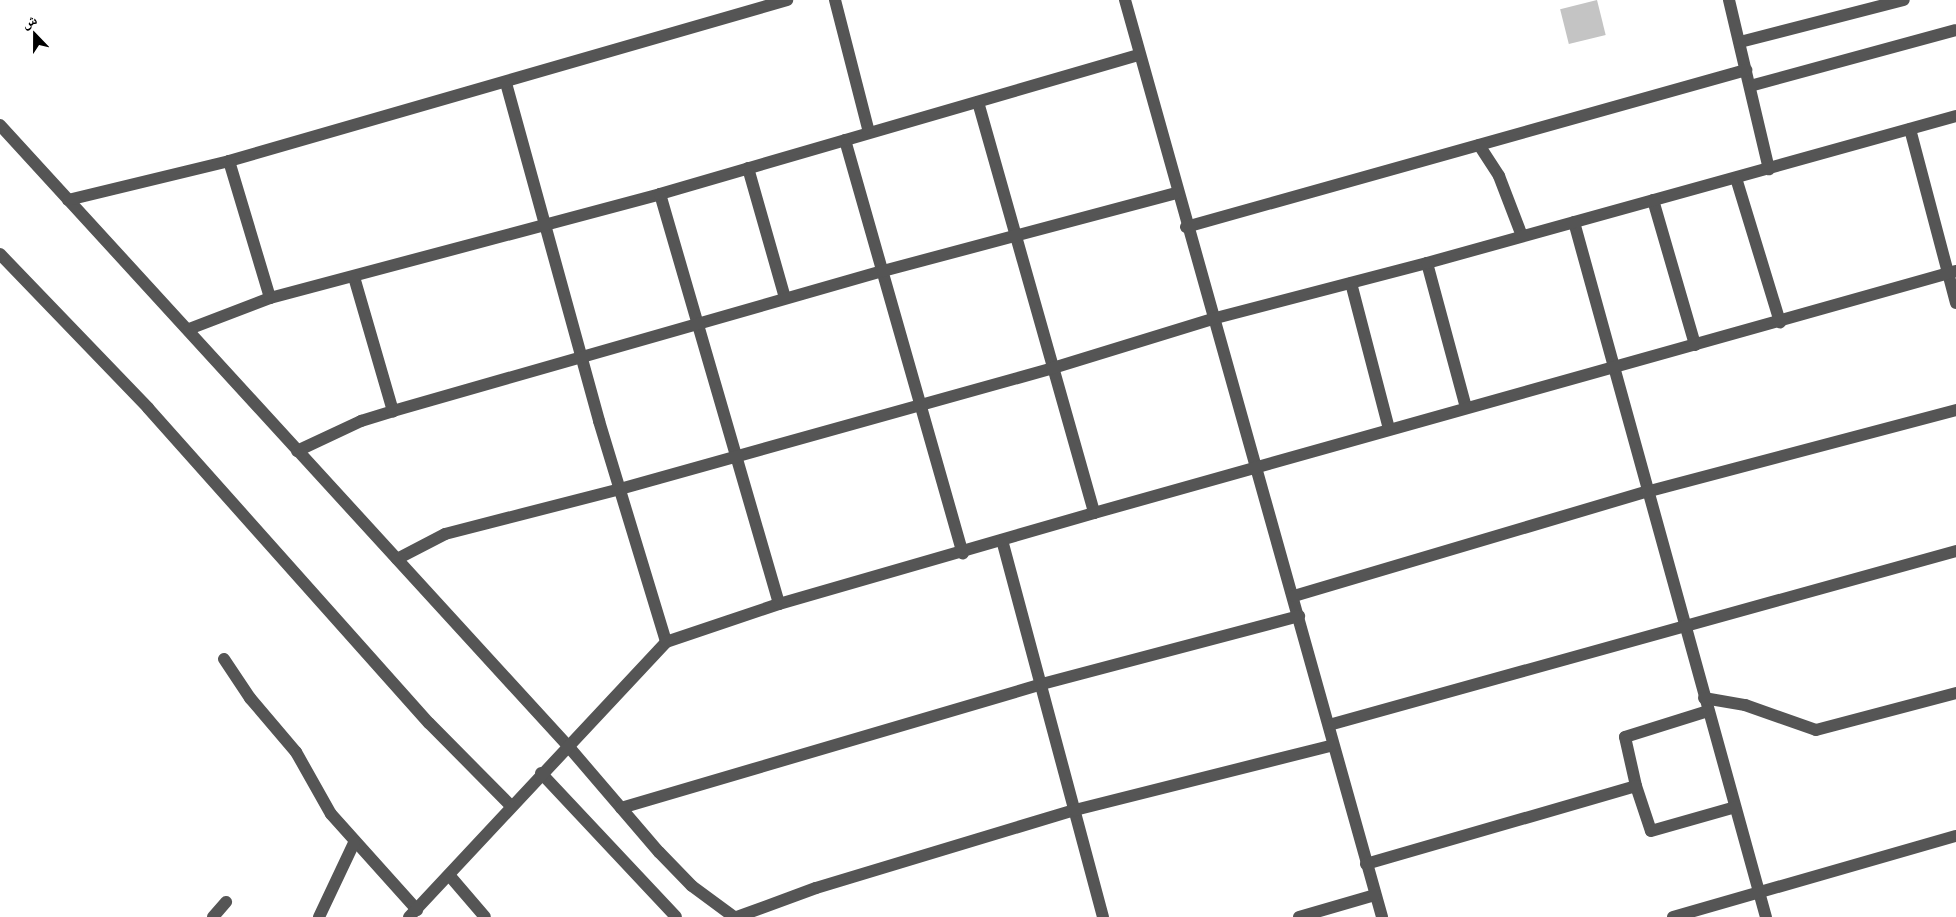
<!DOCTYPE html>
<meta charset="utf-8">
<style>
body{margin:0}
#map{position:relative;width:1956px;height:917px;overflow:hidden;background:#fff;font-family:Jost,"Noto Naskh Arabic",sans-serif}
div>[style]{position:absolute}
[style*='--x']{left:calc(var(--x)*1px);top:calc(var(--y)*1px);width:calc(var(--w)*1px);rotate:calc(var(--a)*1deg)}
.building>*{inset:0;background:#c4c4c4;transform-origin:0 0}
.minor>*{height:12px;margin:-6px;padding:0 6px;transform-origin:6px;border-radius:6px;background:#555}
span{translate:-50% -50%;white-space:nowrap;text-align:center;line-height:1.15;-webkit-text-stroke:4px #fff;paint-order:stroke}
.north{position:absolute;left:10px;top:10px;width:50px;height:50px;-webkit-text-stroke:4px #fff;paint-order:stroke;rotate:338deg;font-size:14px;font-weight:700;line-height:20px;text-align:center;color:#000}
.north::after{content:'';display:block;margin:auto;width:18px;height:22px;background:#000;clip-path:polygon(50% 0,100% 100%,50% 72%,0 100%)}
</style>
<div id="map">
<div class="building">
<i style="left:1597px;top:0;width:36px;height:38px;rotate:76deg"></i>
</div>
<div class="minor">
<i style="--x:835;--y:0;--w:136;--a:75.6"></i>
<i style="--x:1125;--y:0;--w:952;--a:74.34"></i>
<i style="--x:1729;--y:0;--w:174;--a:76.7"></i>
<i style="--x:1740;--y:42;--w:169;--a:-14.4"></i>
<i style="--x:506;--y:83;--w:351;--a:74.6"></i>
<i style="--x:599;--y:421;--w:231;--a:73.1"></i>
<i style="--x:1750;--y:86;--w:213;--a:-15.2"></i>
<i style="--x:978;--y:102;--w:427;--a:74.2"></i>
<i style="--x:0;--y:125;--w:842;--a:47.55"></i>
<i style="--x:568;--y:746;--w:140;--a:49.4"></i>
<i style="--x:659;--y:852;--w:47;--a:45.9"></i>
<i style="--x:692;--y:886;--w:52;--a:36.4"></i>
<i style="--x:1910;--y:129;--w:180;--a:75.2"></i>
<i style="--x:845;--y:140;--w:430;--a:74.1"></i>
<i style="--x:1479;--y:145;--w:37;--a:57"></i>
<i style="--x:1499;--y:176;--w:64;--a:69"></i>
<i style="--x:229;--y:161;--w:143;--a:73.3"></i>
<i style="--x:748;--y:168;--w:135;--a:74.1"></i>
<i style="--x:1736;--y:178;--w:151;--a:73"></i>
<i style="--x:660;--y:194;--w:427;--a:73.8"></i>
<i style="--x:68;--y:200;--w:166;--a:-13.6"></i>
<i style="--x:229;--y:161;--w:581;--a:-16.09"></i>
<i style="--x:1653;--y:200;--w:151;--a:73.8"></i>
<i style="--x:1574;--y:222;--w:721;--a:74.56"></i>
<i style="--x:1186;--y:227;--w:582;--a:-15.66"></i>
<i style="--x:0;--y:254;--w:214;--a:46.1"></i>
<i style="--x:148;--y:408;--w:422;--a:48.3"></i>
<i style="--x:429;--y:723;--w:117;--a:45.3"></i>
<i style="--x:1427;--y:263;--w:150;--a:74.9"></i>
<i style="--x:354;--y:277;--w:140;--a:73.8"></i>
<i style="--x:1351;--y:283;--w:151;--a:75.4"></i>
<i style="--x:189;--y:329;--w:87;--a:-20.9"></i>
<i style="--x:270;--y:298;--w:404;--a:-14.9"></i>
<i style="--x:660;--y:194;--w:499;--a:-16.2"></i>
<i style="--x:297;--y:451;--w:71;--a:-25.1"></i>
<i style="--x:361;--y:421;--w:34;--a:-17"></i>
<i style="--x:393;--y:411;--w:510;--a:-15.95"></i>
<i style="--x:883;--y:271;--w:304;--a:-14.9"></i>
<i style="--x:1002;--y:540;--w:390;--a:75"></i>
<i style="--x:397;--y:559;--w:54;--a:-27.5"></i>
<i style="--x:445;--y:534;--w:181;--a:-14.4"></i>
<i style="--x:620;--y:489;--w:450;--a:-15.6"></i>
<i style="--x:1053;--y:368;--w:166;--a:-17.1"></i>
<i style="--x:1212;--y:319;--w:222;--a:-14.6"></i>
<i style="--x:1427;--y:263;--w:549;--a:-15.53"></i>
<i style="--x:1294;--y:596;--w:367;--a:-16.5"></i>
<i style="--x:1646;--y:492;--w:321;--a:-14.8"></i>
<i style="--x:224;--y:659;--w:47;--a:56.3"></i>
<i style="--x:250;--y:698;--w:71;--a:49.6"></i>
<i style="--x:296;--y:752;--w:71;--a:60.6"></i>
<i style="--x:331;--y:814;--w:129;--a:48.1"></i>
<i style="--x:1704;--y:698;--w:42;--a:9.7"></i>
<i style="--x:1745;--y:705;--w:75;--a:19.4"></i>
<i style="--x:1816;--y:730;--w:145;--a:-14.8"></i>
<i style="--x:1708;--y:711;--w:87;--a:162.6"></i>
<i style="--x:1625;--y:737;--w:50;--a:77.3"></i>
<i style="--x:1636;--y:786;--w:47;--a:71.6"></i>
<i style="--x:1651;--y:831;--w:87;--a:-15.9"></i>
<i style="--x:1329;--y:725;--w:651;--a:-15.51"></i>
<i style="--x:541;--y:773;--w:197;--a:46.8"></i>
<i style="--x:621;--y:808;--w:439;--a:-16.4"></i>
<i style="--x:1042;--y:684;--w:266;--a:-14.8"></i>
<i style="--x:1366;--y:864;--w:281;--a:-16.1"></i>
<i style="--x:449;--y:875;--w:55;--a:49.4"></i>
<i style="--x:213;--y:917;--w:20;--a:-49"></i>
<i style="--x:319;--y:917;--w:82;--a:-64.7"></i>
<i style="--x:409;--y:917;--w:376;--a:-46.9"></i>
<i style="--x:666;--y:642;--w:119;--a:-18.6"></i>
<i style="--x:779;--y:604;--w:328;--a:-16.1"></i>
<i style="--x:1094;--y:513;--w:895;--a:-15.68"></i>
<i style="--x:737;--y:917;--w:84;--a:-20.2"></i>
<i style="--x:816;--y:888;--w:270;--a:-16.8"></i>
<i style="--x:1075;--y:810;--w:266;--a:-14.1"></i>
<i style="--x:1299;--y:917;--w:79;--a:-16.1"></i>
<i style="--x:1673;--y:917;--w:294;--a:-16"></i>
</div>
<div class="north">ش</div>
</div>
